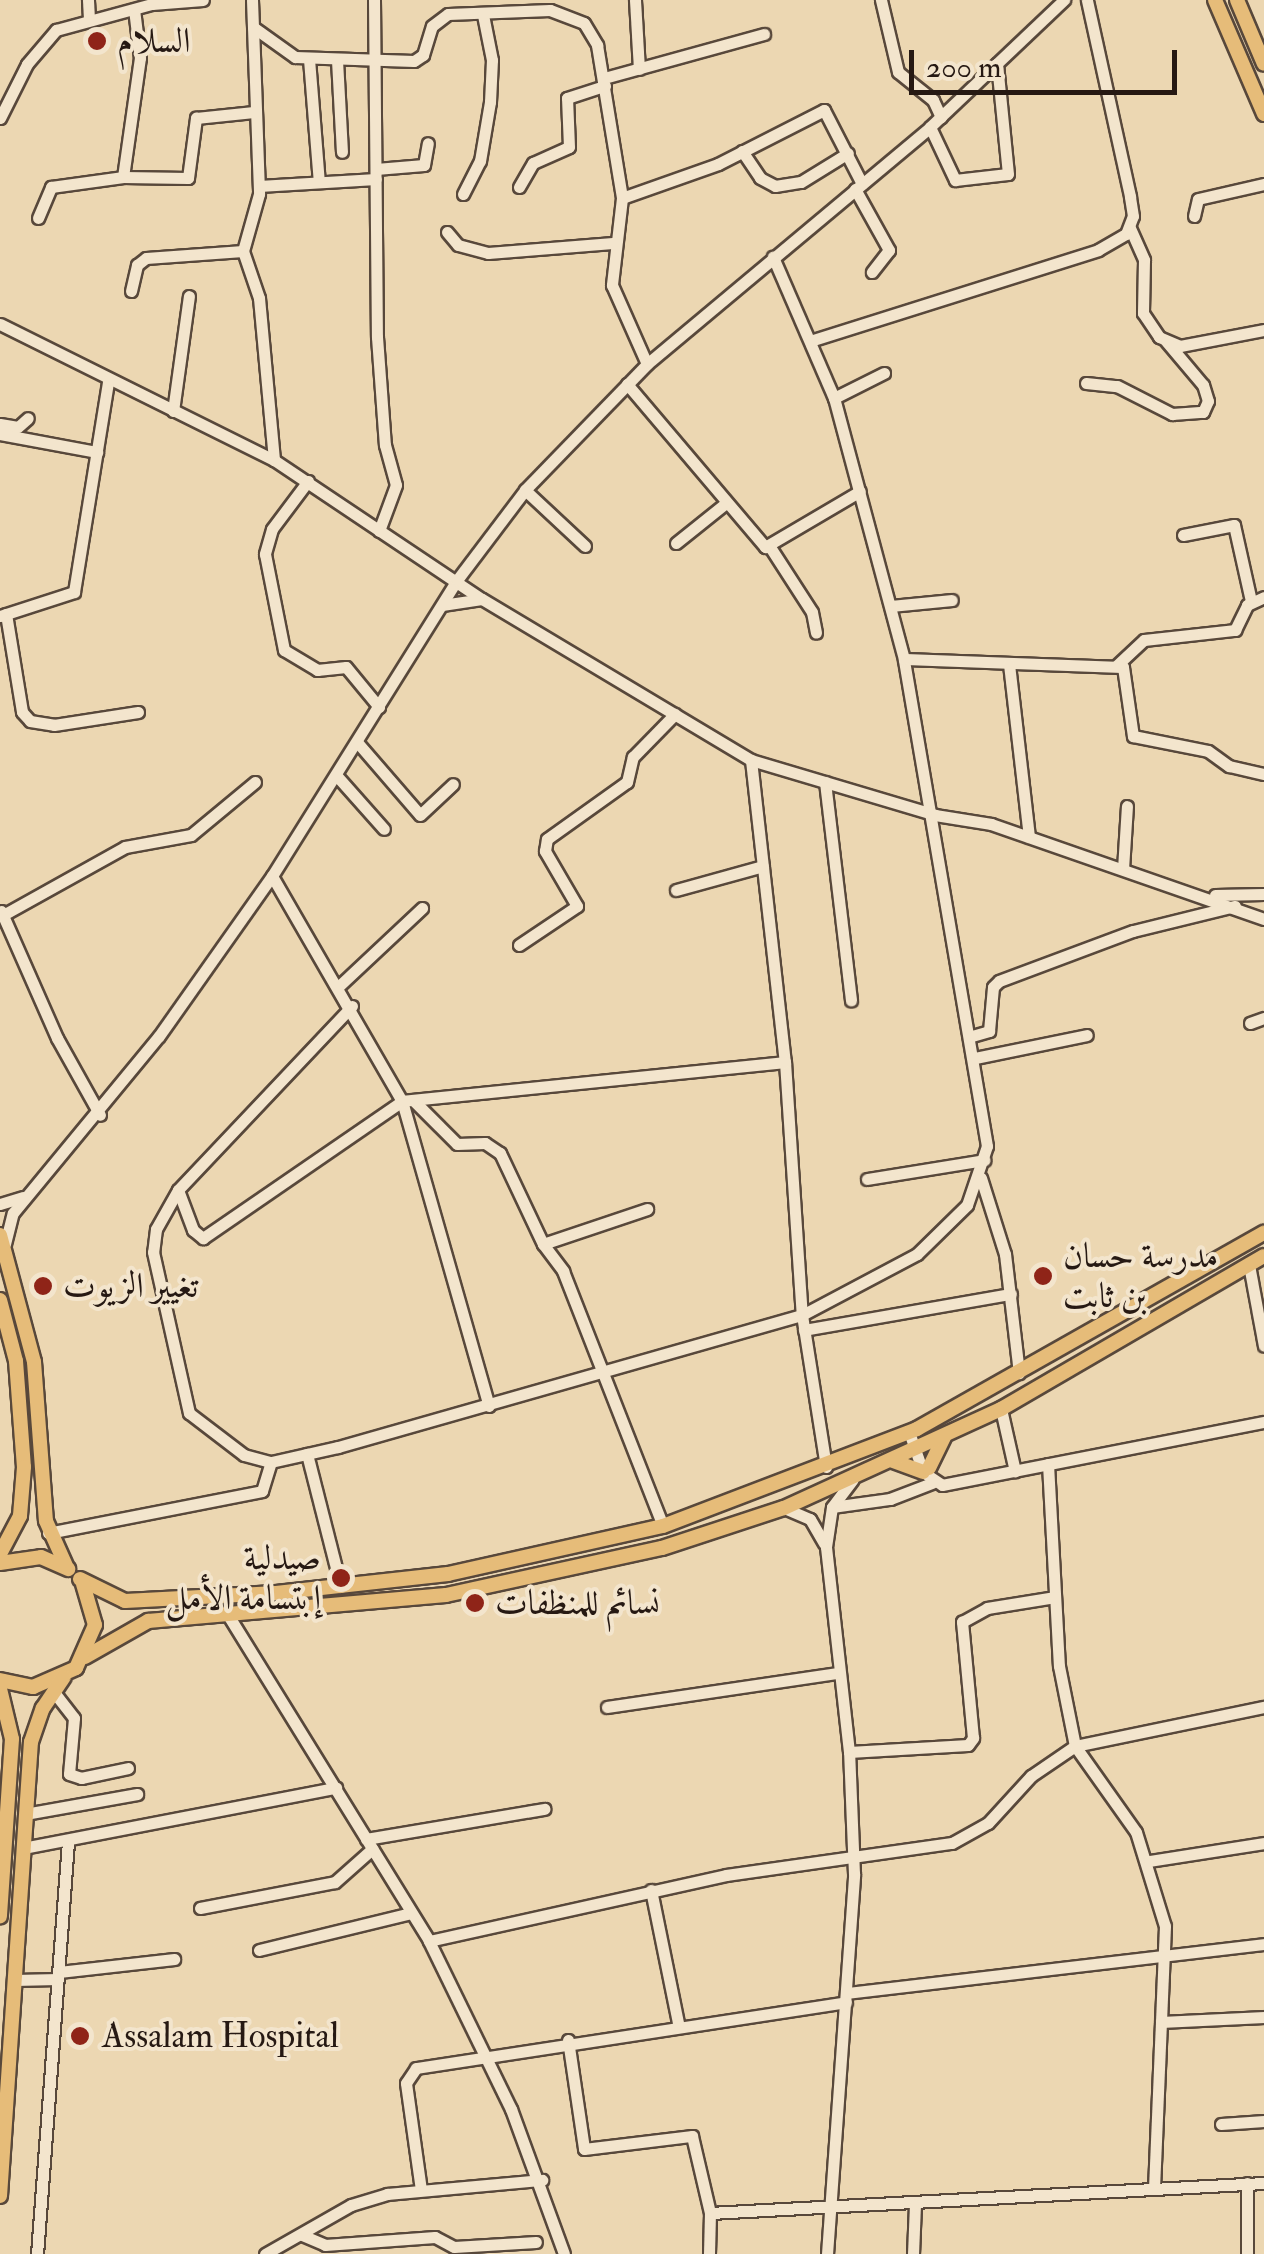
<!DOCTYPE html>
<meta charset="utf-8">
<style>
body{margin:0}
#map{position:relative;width:1264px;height:2254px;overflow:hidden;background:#ecd7b2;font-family:"IM FELL Double Pica",Amiri,serif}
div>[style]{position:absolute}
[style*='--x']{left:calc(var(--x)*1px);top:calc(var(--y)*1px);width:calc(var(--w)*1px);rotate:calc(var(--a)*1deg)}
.roads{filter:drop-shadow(2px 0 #58483b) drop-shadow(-2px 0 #58483b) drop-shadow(0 2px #58483b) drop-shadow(0 -2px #58483b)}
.minor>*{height:11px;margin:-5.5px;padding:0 5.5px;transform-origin:5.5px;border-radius:5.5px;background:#f3e5cd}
.major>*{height:14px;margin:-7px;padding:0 7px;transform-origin:7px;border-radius:7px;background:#e6bc79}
.dots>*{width:28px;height:28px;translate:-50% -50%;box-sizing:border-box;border:5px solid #f3e5cd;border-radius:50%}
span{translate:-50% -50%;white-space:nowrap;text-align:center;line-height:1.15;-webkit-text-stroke:8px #f3e5cd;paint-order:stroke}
.poi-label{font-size:35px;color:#261913}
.left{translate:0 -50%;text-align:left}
.right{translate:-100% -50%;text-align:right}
.scale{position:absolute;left:909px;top:50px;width:268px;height:45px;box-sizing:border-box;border:5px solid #261913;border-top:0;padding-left:12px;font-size:30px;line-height:35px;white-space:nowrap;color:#261913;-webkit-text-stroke:8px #f3e5cd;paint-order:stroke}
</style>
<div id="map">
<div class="roads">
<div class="minor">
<i style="--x:88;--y:0;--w:20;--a:87"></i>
<i style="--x:252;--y:0;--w:194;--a:87.9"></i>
<i style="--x:259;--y:194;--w:59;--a:105.7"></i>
<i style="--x:243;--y:251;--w:50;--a:71.2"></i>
<i style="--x:259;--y:298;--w:163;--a:84.7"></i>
<i style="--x:374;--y:0;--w:337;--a:89.5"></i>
<i style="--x:377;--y:337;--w:108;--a:85.8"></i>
<i style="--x:385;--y:445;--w:41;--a:74.6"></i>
<i style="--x:396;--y:485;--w:49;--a:110.3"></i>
<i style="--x:635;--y:0;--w:69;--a:86.7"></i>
<i style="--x:881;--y:0;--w:74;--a:76.7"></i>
<i style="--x:898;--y:72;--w:45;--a:38.7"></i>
<i style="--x:933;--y:100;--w:19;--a:65"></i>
<i style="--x:253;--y:27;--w:52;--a:35.5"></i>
<i style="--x:295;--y:57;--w:119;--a:1.9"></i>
<i style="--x:414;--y:61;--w:11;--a:-34"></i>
<i style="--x:423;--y:55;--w:30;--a:-73"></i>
<i style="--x:432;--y:26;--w:20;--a:-37"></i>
<i style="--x:448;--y:14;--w:102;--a:-2.2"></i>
<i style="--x:550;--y:10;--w:36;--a:21"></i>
<i style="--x:584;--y:23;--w:26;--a:59"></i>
<i style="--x:597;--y:45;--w:155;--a:80.7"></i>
<i style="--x:622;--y:198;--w:88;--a:96.6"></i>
<i style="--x:612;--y:285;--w:86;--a:66.1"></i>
<i style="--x:309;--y:59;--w:123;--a:85.4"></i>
<i style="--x:337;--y:60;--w:92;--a:86.9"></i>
<i style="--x:604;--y:78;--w:166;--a:-15.4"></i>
<i style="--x:0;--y:118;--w:60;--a:-63.4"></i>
<i style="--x:27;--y:64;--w:45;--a:-49.5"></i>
<i style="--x:56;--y:30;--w:99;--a:-15.2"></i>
<i style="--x:152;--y:4;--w:51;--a:-4.5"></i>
<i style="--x:930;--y:127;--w:59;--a:64.7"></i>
<i style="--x:955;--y:180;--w:53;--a:-6.5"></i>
<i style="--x:1008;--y:174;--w:111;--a:-95.7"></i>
<i style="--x:742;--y:151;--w:32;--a:56"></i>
<i style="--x:760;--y:178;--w:17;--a:28"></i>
<i style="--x:775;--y:186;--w:26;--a:-9"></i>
<i style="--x:801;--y:182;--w:55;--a:-31.7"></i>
<i style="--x:376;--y:169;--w:48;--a:-4.8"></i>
<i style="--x:424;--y:165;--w:22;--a:-80"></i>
<i style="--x:123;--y:177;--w:120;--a:-81.9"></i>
<i style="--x:140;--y:58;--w:49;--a:-97"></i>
<i style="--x:259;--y:186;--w:117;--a:-3.4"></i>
<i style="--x:519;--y:187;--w:28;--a:-60"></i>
<i style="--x:533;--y:163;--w:39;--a:-24"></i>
<i style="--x:569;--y:147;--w:49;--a:-92.3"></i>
<i style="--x:567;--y:98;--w:40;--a:-18"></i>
<i style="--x:855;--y:189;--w:70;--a:60.9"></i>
<i style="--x:889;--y:250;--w:28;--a:128"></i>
<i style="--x:463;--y:194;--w:37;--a:-63"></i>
<i style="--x:480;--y:161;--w:60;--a:-80.4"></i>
<i style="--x:490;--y:102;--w:42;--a:-87.3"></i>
<i style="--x:492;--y:60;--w:46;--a:-101.3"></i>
<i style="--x:622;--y:198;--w:102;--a:-19.5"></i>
<i style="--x:718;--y:164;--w:119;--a:-27"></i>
<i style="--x:824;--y:110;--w:83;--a:62.8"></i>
<i style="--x:1194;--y:216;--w:17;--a:-77"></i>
<i style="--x:1198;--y:199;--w:68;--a:-12.8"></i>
<i style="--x:38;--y:218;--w:34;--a:-67"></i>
<i style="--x:51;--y:187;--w:73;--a:-7.9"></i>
<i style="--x:123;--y:177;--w:65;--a:0.9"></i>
<i style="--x:188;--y:178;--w:61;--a:-82.4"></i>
<i style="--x:196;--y:118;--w:58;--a:-5.9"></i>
<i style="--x:1130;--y:228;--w:35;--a:66"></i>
<i style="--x:1144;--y:260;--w:53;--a:91.1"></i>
<i style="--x:1143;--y:313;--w:29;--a:56"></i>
<i style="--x:1159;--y:337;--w:23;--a:23"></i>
<i style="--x:1180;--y:346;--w:86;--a:-10.8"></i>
<i style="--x:447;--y:232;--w:17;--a:50"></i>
<i style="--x:458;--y:245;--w:31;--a:15"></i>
<i style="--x:488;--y:253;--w:125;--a:-4.6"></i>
<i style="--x:131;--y:291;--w:27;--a:-77"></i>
<i style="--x:137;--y:265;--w:11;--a:-38"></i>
<i style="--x:146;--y:258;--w:97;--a:-4.1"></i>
<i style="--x:0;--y:324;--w:306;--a:26.4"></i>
<i style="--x:274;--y:460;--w:250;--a:33.8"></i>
<i style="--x:482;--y:599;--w:313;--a:30.9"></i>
<i style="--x:751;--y:760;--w:304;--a:83.6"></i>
<i style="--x:785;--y:1062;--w:254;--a:86.2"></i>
<i style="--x:802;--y:1315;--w:154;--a:81"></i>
<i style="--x:810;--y:341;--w:302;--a:-17.5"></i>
<i style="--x:1098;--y:250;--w:32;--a:-30"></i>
<i style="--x:1126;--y:234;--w:19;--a:-69"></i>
<i style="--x:1133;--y:216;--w:20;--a:-99"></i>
<i style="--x:1130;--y:196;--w:201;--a:-102.4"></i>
<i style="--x:1086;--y:383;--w:31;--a:6"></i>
<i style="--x:1117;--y:386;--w:62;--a:27"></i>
<i style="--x:1172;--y:414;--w:31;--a:-4"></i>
<i style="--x:1203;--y:412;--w:12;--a:-66"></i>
<i style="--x:1208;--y:401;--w:17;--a:-107"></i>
<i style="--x:1203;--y:385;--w:57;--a:-130.1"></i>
<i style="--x:627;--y:384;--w:214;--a:49.7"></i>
<i style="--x:765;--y:547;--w:110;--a:-30.5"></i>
<i style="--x:834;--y:398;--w:56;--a:-26.6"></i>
<i style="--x:173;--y:411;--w:116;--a:-82.1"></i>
<i style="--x:0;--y:424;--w:18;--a:9"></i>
<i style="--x:18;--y:427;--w:13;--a:-42"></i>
<i style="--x:0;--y:434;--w:99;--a:10.5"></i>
<i style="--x:308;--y:481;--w:60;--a:126.9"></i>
<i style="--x:272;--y:529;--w:26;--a:106"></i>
<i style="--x:265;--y:554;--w:98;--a:78.8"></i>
<i style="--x:284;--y:650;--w:39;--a:31"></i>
<i style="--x:317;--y:670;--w:29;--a:-6"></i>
<i style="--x:346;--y:667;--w:52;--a:50.5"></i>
<i style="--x:525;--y:490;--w:82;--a:43"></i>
<i style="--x:1183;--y:535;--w:52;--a:-11.1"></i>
<i style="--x:1234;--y:525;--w:78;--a:77.4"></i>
<i style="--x:676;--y:543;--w:64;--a:-38.7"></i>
<i style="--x:770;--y:547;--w:77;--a:57.1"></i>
<i style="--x:812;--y:612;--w:21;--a:79"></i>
<i style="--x:442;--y:605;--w:40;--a:-8.5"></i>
<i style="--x:891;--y:606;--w:61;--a:-5.6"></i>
<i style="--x:6;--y:614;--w:99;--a:80.7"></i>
<i style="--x:22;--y:712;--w:12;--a:48"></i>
<i style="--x:30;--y:721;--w:24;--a:9"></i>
<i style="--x:54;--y:725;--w:85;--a:-8.8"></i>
<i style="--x:0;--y:616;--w:78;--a:-18"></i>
<i style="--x:74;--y:592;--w:214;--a:-80.8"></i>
<i style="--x:904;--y:659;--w:219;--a:2.1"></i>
<i style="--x:1123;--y:667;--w:70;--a:81.8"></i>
<i style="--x:1133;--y:736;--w:76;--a:11.3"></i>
<i style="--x:1208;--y:751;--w:26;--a:36"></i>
<i style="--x:1229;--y:766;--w:36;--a:13"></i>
<i style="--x:1009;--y:664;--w:174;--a:83.4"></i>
<i style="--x:1116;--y:666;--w:38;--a:-43"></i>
<i style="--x:1144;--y:640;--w:92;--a:-6.3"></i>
<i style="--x:1235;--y:630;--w:28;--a:-64"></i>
<i style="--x:1247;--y:605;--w:19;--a:-25"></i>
<i style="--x:357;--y:742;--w:96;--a:49.2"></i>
<i style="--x:420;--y:815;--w:45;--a:-43.2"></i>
<i style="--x:751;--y:760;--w:192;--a:16.6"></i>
<i style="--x:935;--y:815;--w:57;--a:9.1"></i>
<i style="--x:991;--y:824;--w:289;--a:19.2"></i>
<i style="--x:336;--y:775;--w:72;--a:48.4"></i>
<i style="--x:825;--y:782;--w:220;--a:83.2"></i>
<i style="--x:1123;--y:869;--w:63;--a:-86.4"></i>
<i style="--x:272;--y:876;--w:260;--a:60"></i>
<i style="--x:402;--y:1101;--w:317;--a:74.1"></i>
<i style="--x:676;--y:890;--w:90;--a:-15.4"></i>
<i style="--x:1215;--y:895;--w:49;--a:-1.2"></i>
<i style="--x:1;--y:911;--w:139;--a:66.2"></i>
<i style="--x:57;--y:1038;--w:88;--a:60.8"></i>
<i style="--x:3;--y:915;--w:140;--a:-29.1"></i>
<i style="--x:125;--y:847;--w:67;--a:-10.3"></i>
<i style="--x:191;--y:835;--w:83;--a:-39.6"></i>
<i style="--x:519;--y:945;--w:70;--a:-33.9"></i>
<i style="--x:577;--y:906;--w:64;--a:-120.2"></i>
<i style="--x:545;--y:851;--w:12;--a:-81"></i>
<i style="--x:547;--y:839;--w:98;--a:-35.5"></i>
<i style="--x:627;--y:782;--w:26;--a:-77"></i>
<i style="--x:633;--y:757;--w:60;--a:-45.7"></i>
<i style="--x:339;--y:986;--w:114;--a:-43.2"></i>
<i style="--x:352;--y:1006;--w:253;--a:133.4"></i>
<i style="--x:178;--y:1190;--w:45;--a:119.4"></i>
<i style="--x:156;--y:1229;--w:23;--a:97"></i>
<i style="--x:153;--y:1252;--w:165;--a:77.4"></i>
<i style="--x:189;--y:1413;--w:69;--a:37.4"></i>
<i style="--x:244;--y:1455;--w:28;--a:15"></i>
<i style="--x:271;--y:1462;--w:69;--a:-12.6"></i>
<i style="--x:338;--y:1447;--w:482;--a:-15.9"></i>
<i style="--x:802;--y:1315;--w:130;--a:-27.9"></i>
<i style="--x:917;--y:1254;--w:70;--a:-44.4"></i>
<i style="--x:967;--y:1205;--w:62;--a:-71.3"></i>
<i style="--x:987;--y:1146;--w:494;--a:-99.7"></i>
<i style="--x:904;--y:659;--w:270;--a:-105"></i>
<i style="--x:834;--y:398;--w:154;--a:-113.4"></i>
<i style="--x:1250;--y:1023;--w:15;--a:-20"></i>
<i style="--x:972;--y:1036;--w:18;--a:-16"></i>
<i style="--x:989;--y:1031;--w:44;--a:-84.8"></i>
<i style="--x:993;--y:987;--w:8;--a:-45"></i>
<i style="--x:999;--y:981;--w:143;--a:-20.5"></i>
<i style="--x:1133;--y:931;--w:105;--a:-13.8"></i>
<i style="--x:975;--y:1058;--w:114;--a:-11.6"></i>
<i style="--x:413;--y:1100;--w:62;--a:45"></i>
<i style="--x:457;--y:1144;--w:28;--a:-2"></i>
<i style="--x:485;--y:1143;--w:18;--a:34"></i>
<i style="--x:500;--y:1153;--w:101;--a:64.7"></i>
<i style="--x:543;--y:1244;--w:34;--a:53"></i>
<i style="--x:563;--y:1271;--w:274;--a:68.6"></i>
<i style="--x:981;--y:1178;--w:80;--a:72.5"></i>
<i style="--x:1005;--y:1254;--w:120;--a:83.3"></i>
<i style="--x:867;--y:1179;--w:119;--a:-9.2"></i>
<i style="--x:178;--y:1190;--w:43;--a:69.4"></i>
<i style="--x:193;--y:1230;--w:13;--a:39"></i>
<i style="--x:203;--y:1238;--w:242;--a:-34.5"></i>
<i style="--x:402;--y:1101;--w:385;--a:-5.8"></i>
<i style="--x:0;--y:1204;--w:24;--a:-17"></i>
<i style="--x:5;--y:1244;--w:32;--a:-76"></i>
<i style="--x:13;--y:1213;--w:229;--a:-50.5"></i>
<i style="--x:159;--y:1036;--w:196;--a:-54.8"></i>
<i style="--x:272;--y:876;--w:349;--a:-58"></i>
<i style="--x:457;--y:580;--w:113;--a:-52.9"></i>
<i style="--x:525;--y:490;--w:175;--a:-45.9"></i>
<i style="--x:647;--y:364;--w:369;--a:-39.9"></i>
<i style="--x:930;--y:127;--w:185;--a:-43.5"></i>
<i style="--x:543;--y:1244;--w:110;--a:-18.6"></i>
<i style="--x:1249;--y:1265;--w:82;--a:79.5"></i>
<i style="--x:804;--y:1330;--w:210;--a:-9.9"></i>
<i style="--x:1001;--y:1409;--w:64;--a:77.3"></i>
<i style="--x:909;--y:1432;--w:42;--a:70.7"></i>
<i style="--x:923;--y:1472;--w:23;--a:34"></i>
<i style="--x:942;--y:1485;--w:328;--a:-11.1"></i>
<i style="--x:307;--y:1454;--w:137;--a:75.7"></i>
<i style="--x:1048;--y:1464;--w:202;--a:86.9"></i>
<i style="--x:1059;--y:1666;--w:82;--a:78.7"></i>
<i style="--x:1075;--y:1746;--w:105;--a:54.7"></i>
<i style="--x:1136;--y:1832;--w:98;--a:72.9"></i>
<i style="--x:1165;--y:1926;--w:261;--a:92.4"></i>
<i style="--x:832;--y:1507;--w:59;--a:-7.9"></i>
<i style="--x:890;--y:1499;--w:45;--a:-20.9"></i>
<i style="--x:784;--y:1508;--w:28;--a:23"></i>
<i style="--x:810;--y:1519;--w:28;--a:60"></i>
<i style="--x:48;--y:1533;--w:218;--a:-11.1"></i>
<i style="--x:262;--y:1491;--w:30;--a:-73"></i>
<i style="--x:228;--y:1615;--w:383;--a:58.3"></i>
<i style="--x:429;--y:1941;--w:187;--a:64"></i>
<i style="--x:511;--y:2109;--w:154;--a:69.9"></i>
<i style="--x:53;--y:1691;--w:34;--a:52"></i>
<i style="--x:74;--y:1718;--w:56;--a:95.1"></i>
<i style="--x:69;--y:1774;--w:13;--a:18"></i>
<i style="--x:81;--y:1778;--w:48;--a:-12"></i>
<i style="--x:607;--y:1707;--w:233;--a:-8.4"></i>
<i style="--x:849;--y:1752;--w:119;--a:-3.4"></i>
<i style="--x:968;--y:1745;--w:9;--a:-54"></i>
<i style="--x:973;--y:1738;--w:117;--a:-95.4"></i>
<i style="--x:962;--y:1622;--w:29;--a:-29"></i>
<i style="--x:987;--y:1608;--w:69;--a:-9.2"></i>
<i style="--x:25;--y:1814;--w:114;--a:-10.1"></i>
<i style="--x:366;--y:1839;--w:181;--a:-9.6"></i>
<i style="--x:23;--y:1848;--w:319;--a:-10.9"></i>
<i style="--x:1149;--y:1861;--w:116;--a:-8.9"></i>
<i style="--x:651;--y:1890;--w:136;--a:78.5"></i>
<i style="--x:200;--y:1908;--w:137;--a:-10.9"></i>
<i style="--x:335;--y:1882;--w:50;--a:-41.7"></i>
<i style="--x:429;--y:1941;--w:304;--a:-12.5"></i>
<i style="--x:726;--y:1875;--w:228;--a:-8.1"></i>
<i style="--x:952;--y:1843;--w:41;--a:-29.1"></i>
<i style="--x:988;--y:1823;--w:64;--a:-47.5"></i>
<i style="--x:1031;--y:1776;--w:53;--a:-34.3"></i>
<i style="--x:1075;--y:1746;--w:193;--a:-11.7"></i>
<i style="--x:259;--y:1950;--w:156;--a:-13.7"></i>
<i style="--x:59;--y:1972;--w:116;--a:-6.4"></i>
<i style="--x:14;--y:1980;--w:44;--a:-1.3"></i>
<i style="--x:847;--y:1993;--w:420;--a:-6.7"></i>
<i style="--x:1161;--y:2022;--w:103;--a:-2.8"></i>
<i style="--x:568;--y:2040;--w:110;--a:81.6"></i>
<i style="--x:584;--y:2149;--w:109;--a:-6.9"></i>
<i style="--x:692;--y:2136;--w:79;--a:76.8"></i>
<i style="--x:710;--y:2213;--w:555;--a:-3.1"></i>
<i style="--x:1221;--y:2124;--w:43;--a:-4"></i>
<i style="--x:421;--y:2190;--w:108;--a:-98"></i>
<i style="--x:406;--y:2083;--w:18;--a:-56"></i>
<i style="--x:416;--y:2068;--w:435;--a:-8.7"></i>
<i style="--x:302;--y:2235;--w:25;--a:23"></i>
<i style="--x:325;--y:2245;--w:110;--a:-4.2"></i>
<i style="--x:435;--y:2237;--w:21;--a:28"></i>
<i style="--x:454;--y:2247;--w:82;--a:-3.5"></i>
<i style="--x:37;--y:2254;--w:415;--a:-85.7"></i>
<i style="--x:265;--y:2254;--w:99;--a:-29.7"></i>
<i style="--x:351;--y:2205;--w:38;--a:-17"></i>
<i style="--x:387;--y:2194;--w:156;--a:-5.2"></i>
<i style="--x:709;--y:2254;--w:41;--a:-88.6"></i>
<i style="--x:827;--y:2254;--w:381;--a:-85.9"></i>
<i style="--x:854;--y:1874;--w:122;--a:-92.3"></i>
<i style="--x:849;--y:1752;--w:206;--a:-96.4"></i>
<i style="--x:826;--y:1547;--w:40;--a:-81.5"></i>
<i style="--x:832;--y:1507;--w:34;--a:-53"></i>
<i style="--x:913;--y:2254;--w:50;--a:-87.7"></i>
<i style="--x:1247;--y:2254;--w:71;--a:-90"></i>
</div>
<div class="major">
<i style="--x:1215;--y:0;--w:124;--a:66.7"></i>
<i style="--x:1237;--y:0;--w:69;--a:67.1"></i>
<i style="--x:0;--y:1235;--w:131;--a:75"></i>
<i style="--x:34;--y:1362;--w:159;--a:85.7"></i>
<i style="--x:46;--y:1521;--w:51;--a:65.9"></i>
<i style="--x:0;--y:1300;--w:63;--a:75.3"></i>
<i style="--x:16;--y:1361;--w:106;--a:85.7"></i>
<i style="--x:24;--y:1467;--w:49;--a:94.7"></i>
<i style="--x:20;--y:1516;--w:43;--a:117.8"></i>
<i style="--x:893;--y:1461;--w:32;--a:20"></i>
<i style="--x:929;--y:1468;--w:34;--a:-64"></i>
<i style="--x:0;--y:1563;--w:41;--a:-8.3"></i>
<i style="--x:41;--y:1557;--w:30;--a:24"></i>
<i style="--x:80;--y:1579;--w:50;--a:26.1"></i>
<i style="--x:125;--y:1601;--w:151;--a:-3"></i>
<i style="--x:276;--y:1593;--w:173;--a:-6.3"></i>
<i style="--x:448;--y:1574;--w:220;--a:-12.6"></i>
<i style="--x:663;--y:1526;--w:272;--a:-20.9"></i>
<i style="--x:917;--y:1429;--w:399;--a:-29.5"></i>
<i style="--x:85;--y:1657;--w:73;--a:-29.7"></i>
<i style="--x:148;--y:1621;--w:299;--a:-5"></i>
<i style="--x:446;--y:1595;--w:221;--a:-12.3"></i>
<i style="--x:662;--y:1548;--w:128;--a:-18.2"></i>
<i style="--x:784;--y:1508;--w:239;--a:-24.5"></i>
<i style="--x:1001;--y:1409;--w:304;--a:-30.2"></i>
<i style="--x:0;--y:1680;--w:34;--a:12"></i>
<i style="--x:33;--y:1687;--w:47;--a:-23.8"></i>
<i style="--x:76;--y:1668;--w:47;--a:-66.2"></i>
<i style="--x:95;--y:1625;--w:43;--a:-106.3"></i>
<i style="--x:0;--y:1689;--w:51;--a:76.5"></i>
<i style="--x:12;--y:1739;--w:178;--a:93.9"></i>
<i style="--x:0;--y:2196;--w:455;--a:-86.1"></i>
<i style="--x:31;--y:1742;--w:36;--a:-71"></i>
<i style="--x:43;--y:1708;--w:37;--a:-56"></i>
</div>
</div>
<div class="dots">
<i style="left:97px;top:41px;background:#8f2418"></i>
<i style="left:1043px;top:1276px;background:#8f2418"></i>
<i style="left:43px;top:1286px;background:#8f2418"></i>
<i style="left:341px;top:1578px;background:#8f2418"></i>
<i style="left:475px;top:1603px;background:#8f2418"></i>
<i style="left:80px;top:2036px;background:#8f2418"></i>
</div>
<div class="poi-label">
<span class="left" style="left:117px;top:41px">السلام</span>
<span class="left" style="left:1063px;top:1276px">مدرسة حسان<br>بن ثابت</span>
<span class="left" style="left:63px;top:1286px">تغيير الزيوت</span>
<span class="right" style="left:321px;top:1578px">صيدلية<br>إبتسامة الأمل</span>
<span class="left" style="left:495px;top:1603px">نسائم للمنظفات</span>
<span class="left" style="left:102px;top:2036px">Assalam Hospital</span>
</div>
<div class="scale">200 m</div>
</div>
